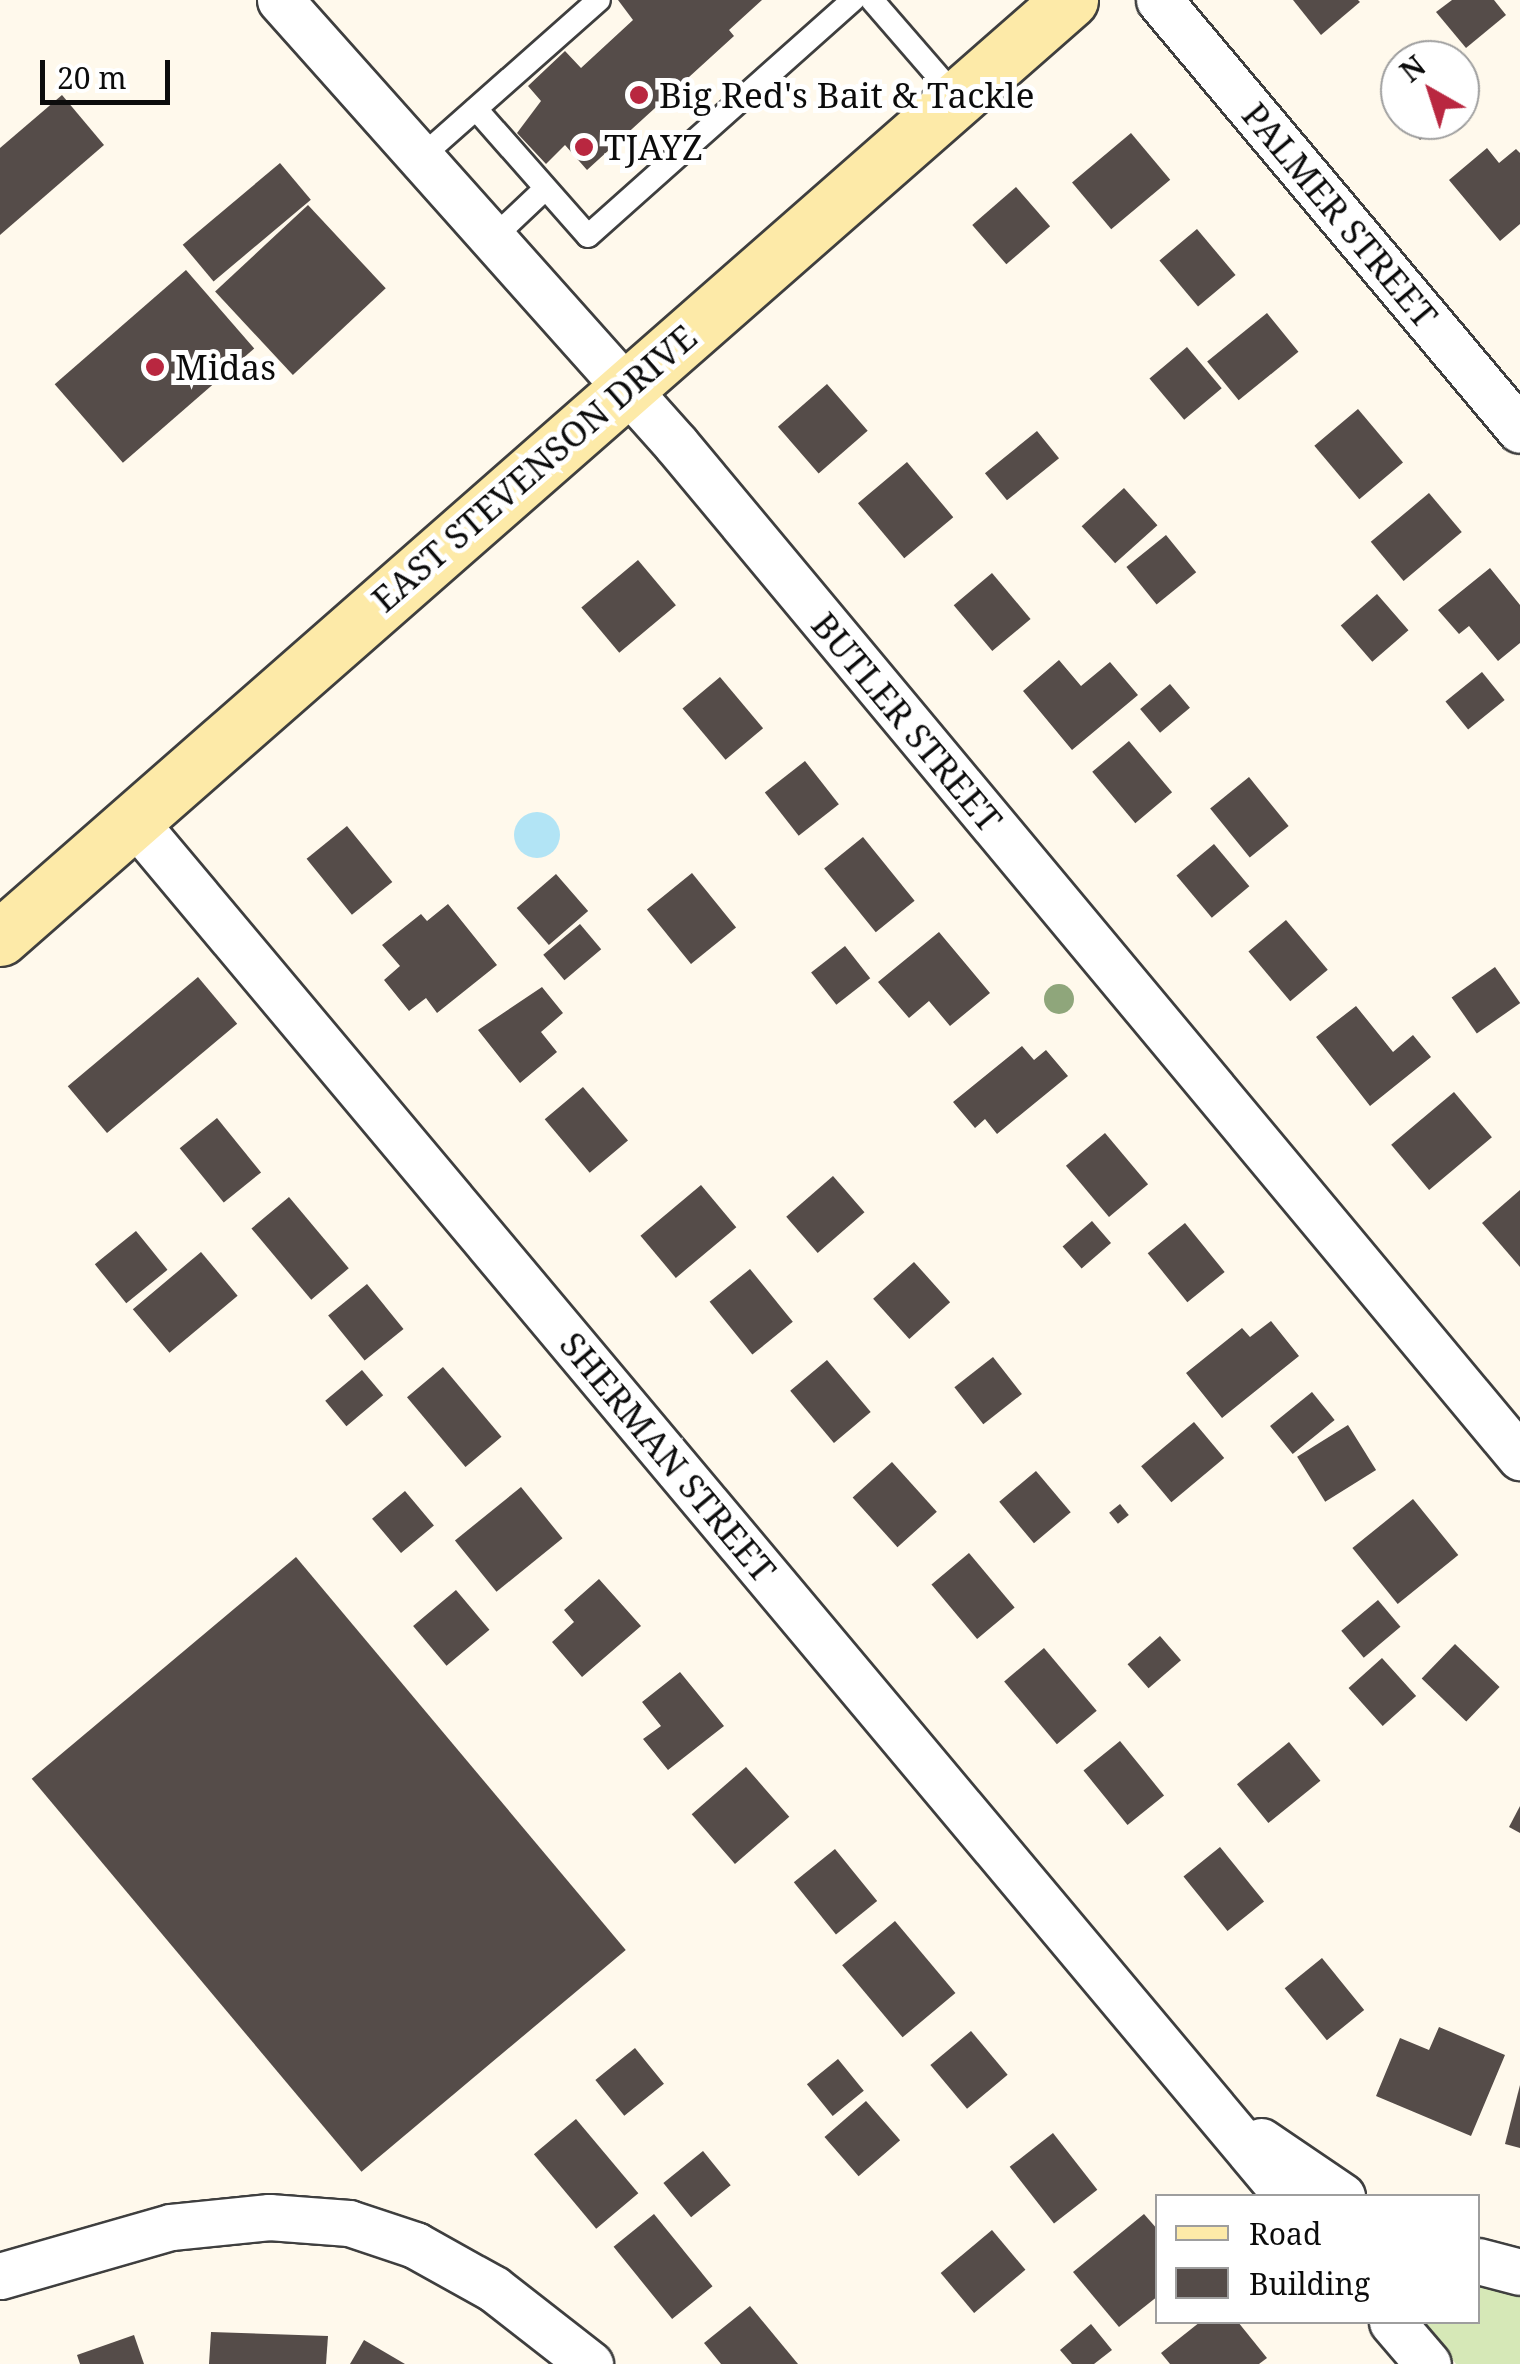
<!DOCTYPE html>
<style>
body{margin:0}
#map{position:relative;width:1520px;height:2364px;overflow:hidden;background:#fff9ec;font-family:"Noto Serif",serif}
div>[style]{position:absolute}
[style*='--x']{left:calc(var(--x)*1px);top:calc(var(--y)*1px);width:calc(var(--w)*1px);rotate:calc(var(--a)*1deg)}
.green>*{inset:0;background:#d6e8b7}
.water>*{inset:0;background:#b2e4f5}
.round{border-radius:50%}
.building>*{inset:0;background:#554c49;transform-origin:0 0}
.roads{filter:drop-shadow(2px 0 #3f3f3f) drop-shadow(-2px 0 #3f3f3f) drop-shadow(0 2px #3f3f3f) drop-shadow(0 -2px #3f3f3f)}
.lane>*{height:22px;margin:-11px;padding:0 11px;transform-origin:11px;border-radius:11px;background:#fff}
.street>*{height:45px;margin:-22.5px;padding:0 22.5px;transform-origin:22.5px;border-radius:22.5px;background:#fff}
.secondary>*{height:55px;margin:-27.5px;padding:0 27.5px;transform-origin:27.5px;border-radius:27.5px;background:#fdeaa8}
.trees>*{width:30px;height:30px;margin:-15px;border-radius:50%;background:#8fa67b}
.dots>*{width:28px;height:28px;translate:-50% -50%;box-sizing:border-box;border:5px solid #fff;border-radius:50%}
span{translate:-50% -50%;white-space:nowrap;text-align:center;line-height:1.15;-webkit-text-stroke:10px #fff;paint-order:stroke}
.poi-label{font-size:35px;color:#0c0c0c}
.left{translate:0 -50%;text-align:left}
.street-label{font-size:35px;color:#0c0c0c}
.legend{position:absolute;left:1155px;top:2194px;width:325px;height:130px;box-sizing:border-box;background:#fff;border:2px solid #9e9e9e;margin:0;padding:12px 18px;list-style:none;font-size:30px;color:#0c0c0c}
.legend li{display:flex;align-items:center;gap:20px;height:50px}
.legend b{width:50px;border:2px solid #9e9e9e}
.north{position:absolute;left:1380px;top:40px;width:100px;height:100px;box-sizing:border-box;background:#fff;border:2px solid #9e9e9e;border-radius:50%;rotate:321deg;font-size:28px;font-weight:700;line-height:40px;text-align:center;color:#0c0c0c}
.north::after{content:'';display:block;margin:auto;width:35px;height:45px;background:#b92740;clip-path:polygon(50% 0,100% 100%,50% 72%,0 100%)}
.scale{position:absolute;left:40px;top:60px;width:130px;height:45px;box-sizing:border-box;border:5px solid #0c0c0c;border-top:0;padding-left:12px;font-size:30px;line-height:35px;white-space:nowrap;color:#0c0c0c;-webkit-text-stroke:8px #fff;paint-order:stroke}
</style>
<div id="map">
<div class="green">
<i style="clip-path:polygon(1478px 2285px,1520px 2291px,1520px 2364px,1456px 2364px,1422px 2322px,1478px 2322px)"></i>
</div>
<div class="water">
<i class="round" style="left:514px;top:812px;width:46px;height:46px"></i>
</div>
<div class="building">
<i style="clip-path:polygon(618px 0,762px 0,729px 30px,734px 36px,587px 170px,565px 145px,546px 164px,517px 133px,541px 101px,528px 86px,565px 51px,581px 68px,633px 20px)"></i>
<i style="clip-path:polygon(1293px 0,1358px 0,1360px 2px,1321px 35px)"></i>
<i style="clip-path:polygon(1452px 0,1494px 0,1506px 15px,1466px 48px,1436px 12px)"></i>
<i style="clip-path:polygon(1400px 78px,1400px 116px,1381px 93px)"></i>
<i style="clip-path:polygon(62px 95px,104px 145px,0 235px,0 148px)"></i>
<i style="clip-path:polygon(1403px 120px,1444px 120px,1420px 140px)"></i>
<i style="left:1131px;top:133px;width:61px;height:77px;rotate:50deg"></i>
<i style="clip-path:polygon(1487px 148px,1499px 163px,1516px 149px,1520px 153px,1520px 224px,1500px 241px,1449px 180px)"></i>
<i style="left:280px;top:163px;width:48px;height:127px;rotate:50deg"></i>
<i style="left:1016px;top:187px;width:52px;height:58px;rotate:49deg"></i>
<i style="left:308px;top:205px;width:114px;height:127px;rotate:47deg"></i>
<i style="left:1197px;top:229px;width:60px;height:49px;rotate:50deg"></i>
<i style="left:186px;top:270px;width:104px;height:174px;rotate:49deg"></i>
<i style="left:1267px;top:313px;width:50px;height:77px;rotate:51deg"></i>
<i style="left:1187px;top:347px;width:54px;height:49px;rotate:50deg"></i>
<i style="left:827px;top:384px;width:62px;height:65px;rotate:49deg"></i>
<i style="left:1358px;top:409px;width:70px;height:57px;rotate:50deg"></i>
<i style="left:1037px;top:431px;width:35px;height:67px;rotate:51deg"></i>
<i style="left:907px;top:462px;width:72px;height:64px;rotate:50deg"></i>
<i style="left:1124px;top:488px;width:50px;height:57px;rotate:48deg"></i>
<i style="left:1429px;top:493px;width:51px;height:76px;rotate:50deg"></i>
<i style="left:1166px;top:535px;width:48px;height:51px;rotate:51deg"></i>
<i style="left:638px;top:560px;width:59px;height:74px;rotate:50deg"></i>
<i style="clip-path:polygon(1490px 568px,1520px 605px,1520px 643px,1498px 661px,1469px 626px,1459px 634px,1438px 610px)"></i>
<i style="left:992px;top:573px;width:60px;height:50px;rotate:50deg"></i>
<i style="left:1377px;top:594px;width:48px;height:48px;rotate:49deg"></i>
<i style="clip-path:polygon(1059px 660px,1081px 686px,1110px 662px,1138px 695px,1072px 750px,1023px 691px)"></i>
<i style="left:1482px;top:672px;width:36px;height:47px;rotate:51deg"></i>
<i style="left:720px;top:677px;width:67px;height:49px;rotate:50deg"></i>
<i style="left:1170px;top:684px;width:31px;height:39px;rotate:50deg"></i>
<i style="left:1129px;top:741px;width:67px;height:48px;rotate:50deg"></i>
<i style="left:805px;top:761px;width:55px;height:51px;rotate:52deg"></i>
<i style="left:1249px;top:777px;width:63px;height:50px;rotate:51deg"></i>
<i style="left:347px;top:826px;width:72px;height:52px;rotate:51deg"></i>
<i style="left:863px;top:837px;width:82px;height:50px;rotate:51deg"></i>
<i style="left:1214px;top:844px;width:55px;height:49px;rotate:50deg"></i>
<i style="left:692px;top:873px;width:70px;height:58px;rotate:51deg"></i>
<i style="left:556px;top:874px;width:49px;height:52px;rotate:49deg"></i>
<i style="clip-path:polygon(448px 904px,497px 965px,437px 1013px,426px 998px,409px 1011px,384px 980px,400px 966px,382px 945px,421px 914px,427px 921px)"></i>
<i style="left:1286px;top:920px;width:65px;height:49px;rotate:50deg"></i>
<i style="left:580px;top:924px;width:33px;height:48px;rotate:50deg"></i>
<i style="clip-path:polygon(939px 932px,990px 993px,950px 1026px,929px 1001px,909px 1018px,878px 982px)"></i>
<i style="left:845px;top:946px;width:41px;height:43px;rotate:52deg"></i>
<i style="left:1495px;top:967px;width:44px;height:53px;rotate:55deg"></i>
<i style="left:198px;top:977px;width:61px;height:170px;rotate:50deg"></i>
<i style="clip-path:polygon(542px 987px,563px 1013px,541px 1032px,557px 1052px,520px 1083px,478px 1030px)"></i>
<i style="clip-path:polygon(1356px 1006px,1393px 1052px,1413px 1035px,1431px 1057px,1370px 1106px,1316px 1037px)"></i>
<i style="clip-path:polygon(1022px 1046px,1034px 1060px,1046px 1050px,1068px 1076px,997px 1134px,985px 1119px,975px 1128px,953px 1102px)"></i>
<i style="left:583px;top:1087px;width:70px;height:50px;rotate:50deg"></i>
<i style="left:1454px;top:1092px;width:59px;height:82px;rotate:50deg"></i>
<i style="left:217px;top:1118px;width:70px;height:48px;rotate:51deg"></i>
<i style="left:1105px;top:1133px;width:67px;height:51px;rotate:50deg"></i>
<i style="left:833px;top:1176px;width:48px;height:62px;rotate:49deg"></i>
<i style="left:701px;top:1185px;width:55px;height:79px;rotate:50deg"></i>
<i style="clip-path:polygon(1520px 1190px,1520px 1267px,1482px 1223px)"></i>
<i style="left:289px;top:1197px;width:93px;height:49px;rotate:50deg"></i>
<i style="left:1092px;top:1221px;width:29px;height:39px;rotate:49deg"></i>
<i style="left:1185px;top:1223px;width:63px;height:48px;rotate:51deg"></i>
<i style="left:136px;top:1231px;width:50px;height:53px;rotate:51deg"></i>
<i style="left:201px;top:1252px;width:57px;height:89px;rotate:50deg"></i>
<i style="left:914px;top:1262px;width:54px;height:55px;rotate:48deg"></i>
<i style="left:750px;top:1269px;width:68px;height:52px;rotate:51deg"></i>
<i style="left:367px;top:1284px;width:58px;height:50px;rotate:51deg"></i>
<i style="clip-path:polygon(1271px 1321px,1299px 1356px,1222px 1418px,1186px 1373px,1242px 1328px,1250px 1337px)"></i>
<i style="left:993px;top:1357px;width:47px;height:49px;rotate:52deg"></i>
<i style="left:827px;top:1360px;width:68px;height:48px;rotate:50deg"></i>
<i style="left:443px;top:1367px;width:91px;height:47px;rotate:50deg"></i>
<i style="left:362px;top:1370px;width:33px;height:48px;rotate:50deg"></i>
<i style="left:1312px;top:1392px;width:36px;height:54px;rotate:51deg"></i>
<i style="left:1194px;top:1422px;width:47px;height:69px;rotate:50deg"></i>
<i style="left:1348px;top:1425px;width:53px;height:60px;rotate:58deg"></i>
<i style="left:892px;top:1462px;width:67px;height:53px;rotate:48deg"></i>
<i style="left:1036px;top:1471px;width:54px;height:48px;rotate:50deg"></i>
<i style="left:521px;top:1487px;width:66px;height:85px;rotate:51deg"></i>
<i style="left:405px;top:1491px;width:45px;height:43px;rotate:50deg"></i>
<i style="left:1413px;top:1499px;width:72px;height:78px;rotate:51deg"></i>
<i style="left:1120px;top:1504px;width:14px;height:14px;rotate:51deg"></i>
<i style="left:969px;top:1553px;width:71px;height:49px;rotate:50deg"></i>
<i style="left:296px;top:1557px;width:513px;height:345px;rotate:50deg"></i>
<i style="clip-path:polygon(599px 1579px,641px 1626px,582px 1677px,552px 1642px,574px 1622px,564px 1610px)"></i>
<i style="left:456px;top:1590px;width:52px;height:56px;rotate:50deg"></i>
<i style="left:1378px;top:1600px;width:35px;height:48px;rotate:50deg"></i>
<i style="left:1160px;top:1636px;width:32px;height:43px;rotate:49deg"></i>
<i style="left:1455px;top:1644px;width:62px;height:48px;rotate:44deg"></i>
<i style="left:1044px;top:1648px;width:82px;height:52px;rotate:50deg"></i>
<i style="left:1382px;top:1658px;width:51px;height:45px;rotate:48deg"></i>
<i style="clip-path:polygon(680px 1672px,724px 1726px,668px 1770px,643px 1739px,661px 1726px,642px 1702px)"></i>
<i style="left:1120px;top:1741px;width:70px;height:47px;rotate:51deg"></i>
<i style="left:1289px;top:1742px;width:50px;height:67px;rotate:51deg"></i>
<i style="left:746px;top:1767px;width:66px;height:72px;rotate:49deg"></i>
<i style="clip-path:polygon(1520px 1806px,1520px 1833px,1509px 1827px)"></i>
<i style="left:1220px;top:1847px;width:70px;height:47px;rotate:51deg"></i>
<i style="left:835px;top:1849px;width:67px;height:53px;rotate:51deg"></i>
<i style="left:895px;top:1921px;width:94px;height:69px;rotate:50deg"></i>
<i style="left:1322px;top:1958px;width:67px;height:48px;rotate:51deg"></i>
<i style="clip-path:polygon(1439px 2027px,1505px 2055px,1471px 2136px,1376px 2096px,1400px 2038px,1429px 2050px)"></i>
<i style="left:971px;top:2031px;width:57px;height:53px;rotate:50deg"></i>
<i style="left:635px;top:2048px;width:46px;height:51px;rotate:51deg"></i>
<i style="left:838px;top:2059px;width:41px;height:40px;rotate:51deg"></i>
<i style="clip-path:polygon(1520px 2085px,1520px 2148px,1505px 2144px)"></i>
<i style="left:866px;top:2101px;width:52px;height:55px;rotate:49deg"></i>
<i style="left:576px;top:2119px;width:97px;height:55px;rotate:50deg"></i>
<i style="left:1053px;top:2133px;width:72px;height:55px;rotate:52deg"></i>
<i style="left:703px;top:2151px;width:44px;height:51px;rotate:51deg"></i>
<i style="left:654px;top:2214px;width:93px;height:52px;rotate:51deg"></i>
<i style="clip-path:polygon(1144px 2214px,1158px 2230px,1158px 2296px,1119px 2327px,1073px 2272px)"></i>
<i style="left:992px;top:2230px;width:52px;height:67px;rotate:50deg"></i>
<i style="clip-path:polygon(750px 2306px,798px 2364px,721px 2364px,704px 2343px)"></i>
<i style="clip-path:polygon(1200px 2322px,1238px 2322px,1267px 2358px,1259px 2364px,1170px 2364px,1161px 2353px)"></i>
<i style="clip-path:polygon(1091px 2324px,1112px 2350px,1094px 2364px,1072px 2364px,1060px 2350px)"></i>
<i style="clip-path:polygon(211px 2332px,328px 2336px,326px 2364px,209px 2364px)"></i>
<i style="clip-path:polygon(134px 2335px,144px 2364px,80px 2364px,77px 2355px)"></i>
<i style="clip-path:polygon(364px 2340px,405px 2364px,350px 2364px)"></i>
</div>
<div class="roads">
<div class="lane">
<i style="--x:872;--y:0;--w:130;--a:49.1"></i>
<i style="--x:476;--y:109;--w:169;--a:48.6"></i>
<i style="--x:588;--y:236;--w:355;--a:-41.7"></i>
<i style="--x:419;--y:159;--w:240;--a:-41.5"></i>
<i style="--x:493;--y:238;--w:71;--a:-43.3"></i>
</div>
<div class="street">
<i style="--x:280;--y:0;--w:595;--a:48.27"></i>
<i style="--x:676;--y:444;--w:1319;--a:50.2"></i>
<i style="--x:1159;--y:0;--w:561;--a:49.99"></i>
<i style="--x:134;--y:821;--w:1794;--a:50.02"></i>
<i style="--x:1261;--y:2141;--w:98;--a:34.2"></i>
<i style="--x:1478;--y:2261;--w:43;--a:14.7"></i>
<i style="--x:0;--y:2276;--w:178;--a:-16"></i>
<i style="--x:171;--y:2227;--w:99;--a:-5.8"></i>
<i style="--x:269;--y:2217;--w:80;--a:4.3"></i>
<i style="--x:349;--y:2223;--w:70;--a:18.4"></i>
<i style="--x:415;--y:2245;--w:90;--a:29.1"></i>
<i style="--x:494;--y:2289;--w:122;--a:38"></i>
<i style="--x:1392;--y:2322;--w:55;--a:49.4"></i>
</div>
<div class="secondary">
<i style="--x:0;--y:938;--w:1423;--a:-41.24"></i>
</div>
</div>
<div class="trees">
<i style="left:1059px;top:999px"></i>
</div>
<div class="dots">
<i style="left:639px;top:95px;background:#b92740"></i>
<i style="left:584px;top:147px;background:#b92740"></i>
<i style="left:155px;top:367px;background:#b92740"></i>
</div>
<div class="poi-label">
<span class="left" style="left:659px;top:95px">Big Red's Bait &amp; Tackle</span>
<span class="left" style="left:604px;top:147px">TJAYZ</span>
<span class="left" style="left:175px;top:367px">Midas</span>
</div>
<div class="street-label">
<span style="left:1340px;top:215px;rotate:50deg">PALMER STREET</span>
<span style="left:534px;top:468px;rotate:-41deg">EAST STEVENSON DRIVE</span>
<span style="left:907px;top:722px;rotate:50deg">BUTLER STREET</span>
<span style="left:668px;top:1457px;rotate:50deg">SHERMAN STREET</span>
</div>
<ul class="legend">
<li><b style="height:12px;background:#fdeaa8"></b>Road</li>
<li><b style="height:28px;background:#554c49"></b>Building</li>
</ul>
<div class="north">N</div>
<div class="scale">20 m</div>
</div>
